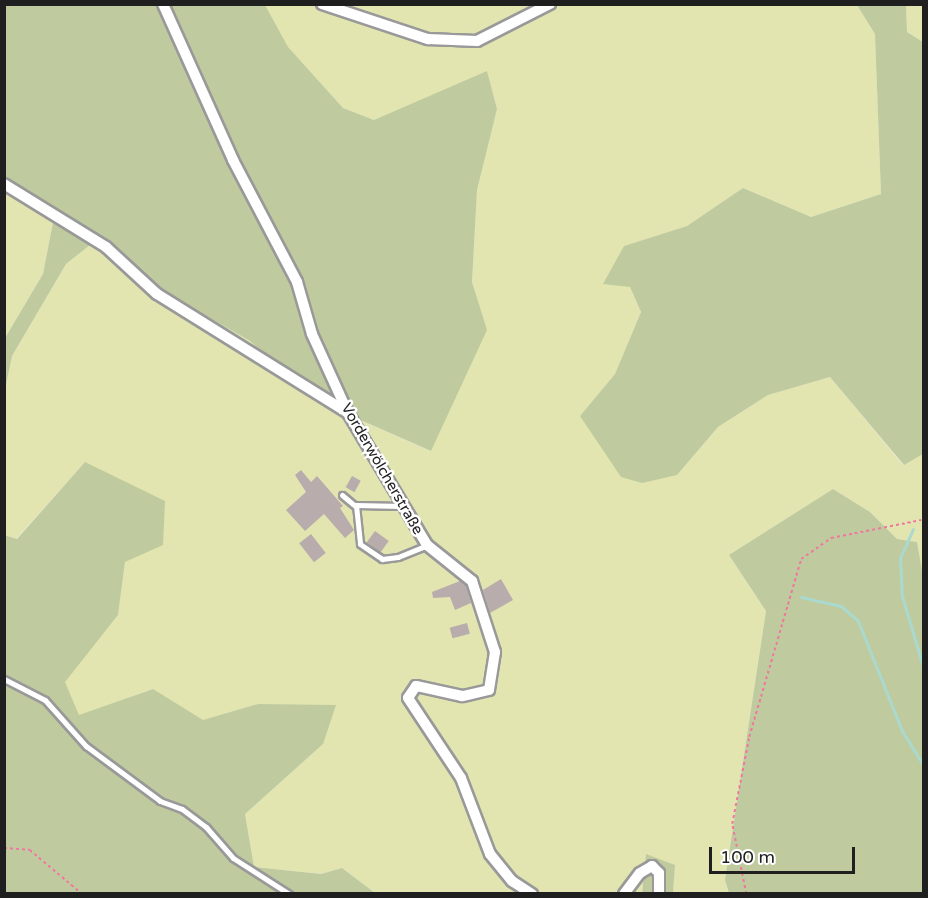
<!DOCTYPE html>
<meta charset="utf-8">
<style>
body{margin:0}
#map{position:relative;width:928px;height:898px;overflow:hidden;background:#efe8e6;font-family:"Varela Round",sans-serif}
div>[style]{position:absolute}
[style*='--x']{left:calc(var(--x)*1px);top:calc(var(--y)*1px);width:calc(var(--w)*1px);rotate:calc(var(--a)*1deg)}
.grass>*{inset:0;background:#e2e5b0}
.forest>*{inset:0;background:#bfcb9e}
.stream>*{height:3px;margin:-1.5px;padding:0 1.5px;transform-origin:1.5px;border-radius:1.5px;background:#aad9cf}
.building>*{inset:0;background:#b8acac;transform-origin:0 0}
.path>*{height:1.5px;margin-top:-0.75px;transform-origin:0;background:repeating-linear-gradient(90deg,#ef77a0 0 3px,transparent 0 6px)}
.roads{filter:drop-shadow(2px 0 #999) drop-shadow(-2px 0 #999) drop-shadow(0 2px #999) drop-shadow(0 -2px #999)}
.service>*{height:5px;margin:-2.5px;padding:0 2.5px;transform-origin:2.5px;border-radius:2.5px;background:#fff}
.minor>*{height:10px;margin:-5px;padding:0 5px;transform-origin:5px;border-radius:5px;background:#fff}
span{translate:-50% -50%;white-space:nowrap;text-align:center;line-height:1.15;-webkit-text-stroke:5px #fff;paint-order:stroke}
.street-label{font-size:15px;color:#1f1f1f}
.frame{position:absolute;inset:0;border:6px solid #1f1f1f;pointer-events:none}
.scale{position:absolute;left:709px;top:847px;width:146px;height:27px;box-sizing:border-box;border:3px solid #1f1f1f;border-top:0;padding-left:8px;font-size:18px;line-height:21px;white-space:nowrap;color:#1f1f1f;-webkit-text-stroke:4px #fff;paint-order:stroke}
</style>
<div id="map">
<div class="grass">
<i style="clip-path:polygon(265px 5px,857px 5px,875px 34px,881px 194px,811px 217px,743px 188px,687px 226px,624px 246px,630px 287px,641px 312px,615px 374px,580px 416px,677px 475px,718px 427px,768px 395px,830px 377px,903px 465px,923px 454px,923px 582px,917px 542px,897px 539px,870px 512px,833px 489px,729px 555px,766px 611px,725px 880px,729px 893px,673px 893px,675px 865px,646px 855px,642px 894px,375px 893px,342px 868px,321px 874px,254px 867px,245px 814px,323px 744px,258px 704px,203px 721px,152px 689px,79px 716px,64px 682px,118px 615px,125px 562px,85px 462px,16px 539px,5px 535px,4px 389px,12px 356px,66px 264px,100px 237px,163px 291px,250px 341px,315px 400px,430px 451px,486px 330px,472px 282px,477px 190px,497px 109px,487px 72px,374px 120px,343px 108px,287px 47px)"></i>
<i style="clip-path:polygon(906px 5px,923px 5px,923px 42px,907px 32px)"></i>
<i style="clip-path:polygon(5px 187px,55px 211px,43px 274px,5px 338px)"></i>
</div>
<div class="forest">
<i style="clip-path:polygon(5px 5px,265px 5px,288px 47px,343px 108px,374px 120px,487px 71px,497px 109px,477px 190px,472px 282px,487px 330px,431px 451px,315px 400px,250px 341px,163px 291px,100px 237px,66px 264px,12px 356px,5px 389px,5px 338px,43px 274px,55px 212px,5px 187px)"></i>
<i style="clip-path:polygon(857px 5px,906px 5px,907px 32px,923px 42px,923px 454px,904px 465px,830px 377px,768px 395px,718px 427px,677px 475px,642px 483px,621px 477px,580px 416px,615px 374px,641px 312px,630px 287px,603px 284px,624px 246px,687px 226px,743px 188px,811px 217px,881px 194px,875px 34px)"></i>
<i style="clip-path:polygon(85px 462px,165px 501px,163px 545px,125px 562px,118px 615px,65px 682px,79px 715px,153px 689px,203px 720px,258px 704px,336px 705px,323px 744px,245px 814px,254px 867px,321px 874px,342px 868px,375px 893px,5px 893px,4px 535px,17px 539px)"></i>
<i style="clip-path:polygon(833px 489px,870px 512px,897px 539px,917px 542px,924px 582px,923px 893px,729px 893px,725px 880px,766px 611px,729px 555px)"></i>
<i style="clip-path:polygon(646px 854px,675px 865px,673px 893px,642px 894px)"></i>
</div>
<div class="stream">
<i style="--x:913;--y:529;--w:32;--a:114"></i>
<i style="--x:900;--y:558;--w:38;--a:87"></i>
<i style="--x:902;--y:596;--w:77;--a:73.4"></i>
<i style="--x:801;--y:597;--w:41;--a:12.7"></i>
<i style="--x:841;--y:606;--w:23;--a:41"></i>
<i style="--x:858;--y:621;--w:118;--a:68.2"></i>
<i style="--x:902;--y:731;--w:41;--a:57.8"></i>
</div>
<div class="building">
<i style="clip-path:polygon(301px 470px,311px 482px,317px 476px,343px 506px,340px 508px,354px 530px,345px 538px,324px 514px,305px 531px,286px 510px,306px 492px,295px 475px)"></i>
<i style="left:352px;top:476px;width:10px;height:13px;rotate:29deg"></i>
<i style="left:375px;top:531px;width:17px;height:14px;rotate:36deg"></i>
<i style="left:311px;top:534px;width:24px;height:15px;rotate:52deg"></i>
<i style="clip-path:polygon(501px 579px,513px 600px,490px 613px,483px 590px)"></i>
<i style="clip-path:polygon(460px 581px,466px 585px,471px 603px,455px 610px,450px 597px,433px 598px,432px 592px)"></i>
<i style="left:467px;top:623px;width:11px;height:18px;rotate:75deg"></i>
</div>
<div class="path">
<i style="--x:4;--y:848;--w:26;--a:4"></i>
<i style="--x:30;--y:850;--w:68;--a:40.2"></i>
<i style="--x:746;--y:894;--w:71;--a:-101.3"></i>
<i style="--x:732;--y:824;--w:89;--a:-78.9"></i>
<i style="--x:749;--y:737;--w:185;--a:-73.7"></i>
<i style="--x:801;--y:559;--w:37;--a:-35"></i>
<i style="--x:831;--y:538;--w:92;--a:-11.3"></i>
</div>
<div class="roads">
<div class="service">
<i style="--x:342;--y:495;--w:17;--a:40"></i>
<i style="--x:402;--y:506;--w:46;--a:-178.8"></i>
<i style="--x:356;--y:505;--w:39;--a:84"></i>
<i style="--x:360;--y:544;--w:27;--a:34"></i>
<i style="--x:382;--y:559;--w:16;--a:-7"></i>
<i style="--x:398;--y:557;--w:31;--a:-22"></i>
<i style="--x:4;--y:679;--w:46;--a:27.1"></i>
<i style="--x:45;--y:700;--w:62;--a:48.3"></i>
<i style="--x:86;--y:746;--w:92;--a:36.6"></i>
<i style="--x:160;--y:801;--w:23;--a:20"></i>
<i style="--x:182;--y:809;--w:30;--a:37"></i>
<i style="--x:206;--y:827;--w:41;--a:48.9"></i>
<i style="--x:233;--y:858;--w:67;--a:32.7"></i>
</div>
<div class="minor">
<i style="--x:163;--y:4;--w:171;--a:65.8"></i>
<i style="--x:233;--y:160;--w:138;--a:62.3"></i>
<i style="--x:297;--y:282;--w:54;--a:73.9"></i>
<i style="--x:312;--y:334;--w:87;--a:65.5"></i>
<i style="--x:348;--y:413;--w:154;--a:59.1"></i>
<i style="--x:427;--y:545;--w:58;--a:38.7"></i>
<i style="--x:472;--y:581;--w:75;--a:72.1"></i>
<i style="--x:495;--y:652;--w:38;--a:99"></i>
<i style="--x:489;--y:690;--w:28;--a:167"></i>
<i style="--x:462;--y:696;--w:47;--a:-167.7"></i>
<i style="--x:416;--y:686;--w:14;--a:124"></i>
<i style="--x:408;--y:698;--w:96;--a:56.5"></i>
<i style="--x:461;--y:778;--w:81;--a:69.1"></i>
<i style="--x:490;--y:854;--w:35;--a:51"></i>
<i style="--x:512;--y:881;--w:24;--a:33"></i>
<i style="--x:322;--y:4;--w:112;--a:18.3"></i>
<i style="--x:428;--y:39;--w:49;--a:2.3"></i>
<i style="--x:477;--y:41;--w:82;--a:-26.9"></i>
<i style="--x:4;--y:184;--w:120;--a:31.7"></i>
<i style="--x:106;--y:247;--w:69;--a:42.7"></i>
<i style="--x:157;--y:294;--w:225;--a:31.9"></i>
<i style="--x:624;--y:894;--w:26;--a:-53"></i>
<i style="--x:640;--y:873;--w:14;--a:-30"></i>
<i style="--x:652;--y:866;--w:10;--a:45"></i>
<i style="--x:659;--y:873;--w:21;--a:90"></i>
</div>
</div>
<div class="street-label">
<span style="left:382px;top:469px;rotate:60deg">Vorderwölcherstraße</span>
</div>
<div class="frame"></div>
<div class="scale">100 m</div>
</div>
